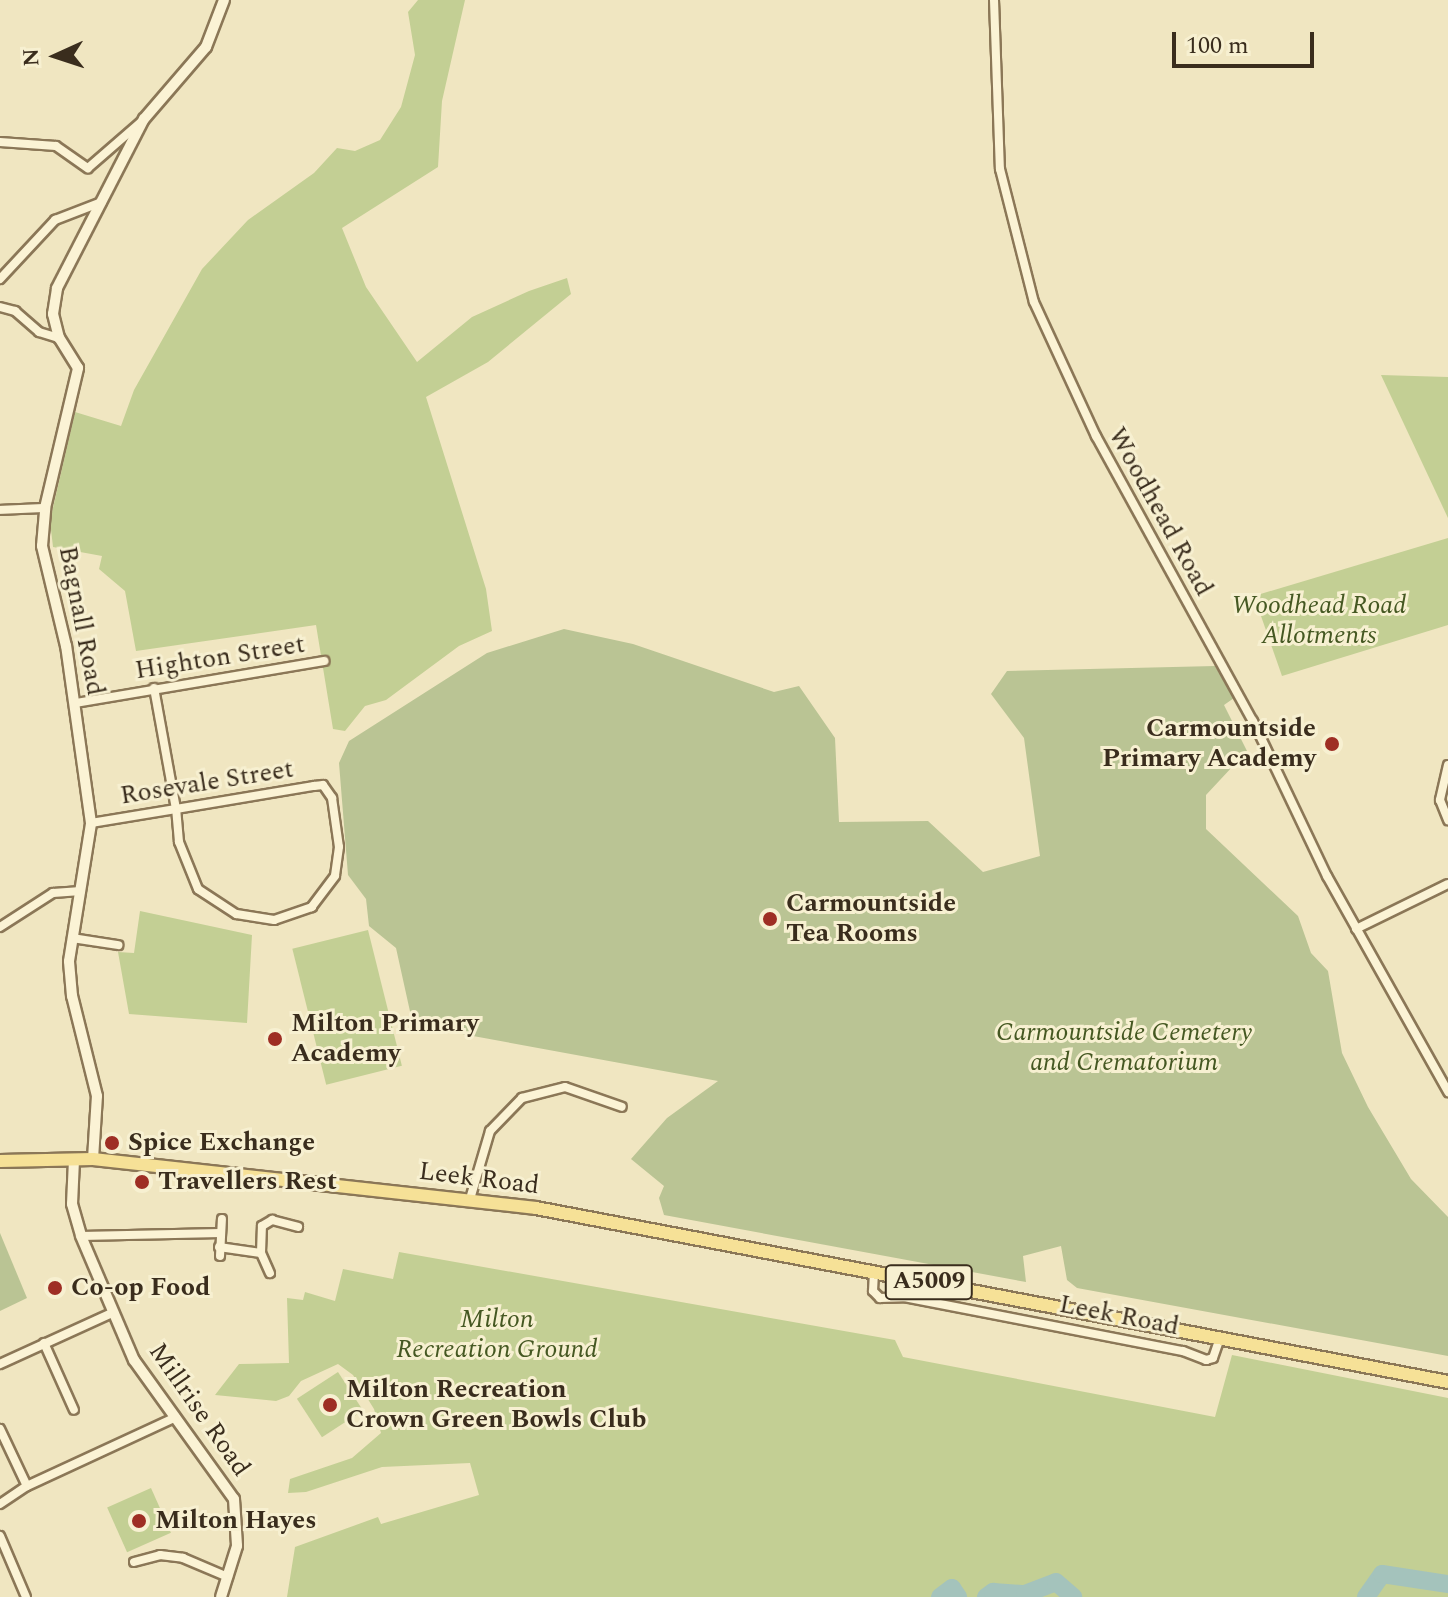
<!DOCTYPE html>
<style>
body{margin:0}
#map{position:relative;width:1448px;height:1597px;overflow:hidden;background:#f0e6c1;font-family:Spectral,serif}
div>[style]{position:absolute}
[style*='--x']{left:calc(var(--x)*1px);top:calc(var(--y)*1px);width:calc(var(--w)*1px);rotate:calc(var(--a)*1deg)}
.green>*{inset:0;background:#c3cf94;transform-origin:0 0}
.cemetery>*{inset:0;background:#bac494}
.river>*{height:18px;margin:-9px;padding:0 9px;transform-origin:9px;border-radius:9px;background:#a4c3bc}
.roads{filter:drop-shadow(2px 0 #8b7757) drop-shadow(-2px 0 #8b7757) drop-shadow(0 2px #8b7757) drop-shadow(0 -2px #8b7757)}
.minor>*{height:8px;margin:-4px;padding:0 4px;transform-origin:4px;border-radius:4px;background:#fbf3d5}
.tertiary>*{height:10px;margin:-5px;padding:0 5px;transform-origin:5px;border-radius:5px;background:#fbf3d5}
.primary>*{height:12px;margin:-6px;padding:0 6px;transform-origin:6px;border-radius:6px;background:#f6e197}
.dots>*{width:22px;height:22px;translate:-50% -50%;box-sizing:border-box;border:4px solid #f7f0d1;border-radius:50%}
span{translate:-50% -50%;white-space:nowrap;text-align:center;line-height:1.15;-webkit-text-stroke:6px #f7f0d1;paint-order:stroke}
.shield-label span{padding:2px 6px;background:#f7f0d1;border:2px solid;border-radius:6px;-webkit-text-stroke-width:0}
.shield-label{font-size:24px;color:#3a2d1d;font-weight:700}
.street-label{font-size:26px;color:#3a2d1d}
.park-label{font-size:26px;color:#455822;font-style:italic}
.poi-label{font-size:26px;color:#3a2d1d;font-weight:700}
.right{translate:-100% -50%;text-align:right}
.left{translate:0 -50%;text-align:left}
.north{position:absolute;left:16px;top:16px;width:80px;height:80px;-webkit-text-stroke:6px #f7f0d1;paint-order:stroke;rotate:267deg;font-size:22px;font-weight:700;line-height:32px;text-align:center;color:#3a2d1d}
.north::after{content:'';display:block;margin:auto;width:28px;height:36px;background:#3a2d1d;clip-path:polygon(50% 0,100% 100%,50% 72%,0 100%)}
.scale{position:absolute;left:1172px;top:32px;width:142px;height:36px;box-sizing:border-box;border:4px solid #3a2d1d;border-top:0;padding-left:10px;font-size:24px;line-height:28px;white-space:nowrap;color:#3a2d1d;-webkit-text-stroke:6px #f7f0d1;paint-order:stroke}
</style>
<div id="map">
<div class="green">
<i style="clip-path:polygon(418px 0,465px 0,442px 101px,438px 167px,342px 228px,366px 287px,417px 362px,472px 317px,529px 291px,567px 278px,571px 294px,488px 362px,426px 397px,486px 589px,492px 631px,459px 646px,386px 700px,365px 706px,345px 731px,333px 729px,316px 625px,136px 651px,125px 591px,99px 569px,102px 556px,53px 547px,50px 521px,75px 412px,121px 426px,134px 390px,202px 269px,248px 220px,314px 173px,337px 148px,355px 151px,380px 140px,401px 107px,415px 55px,408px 12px)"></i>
<i style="clip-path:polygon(1381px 375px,1448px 377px,1448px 518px)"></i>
<i style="clip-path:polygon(1448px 538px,1448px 625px,1282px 676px,1254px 596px)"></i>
<i style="clip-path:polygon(140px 911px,252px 935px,247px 1023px,129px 1014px,118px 952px,134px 953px)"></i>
<i style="left:368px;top:930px;width:140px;height:78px;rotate:76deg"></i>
<i style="clip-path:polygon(399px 1252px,895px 1340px,903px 1357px,1215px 1417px,1232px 1355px,1448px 1398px,1448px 1597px,287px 1597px,295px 1547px,378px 1517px,381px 1524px,479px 1495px,470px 1463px,382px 1467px,306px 1492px,288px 1493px,290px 1479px,352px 1458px,381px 1433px,374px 1409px,353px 1375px,338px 1364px,301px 1381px,289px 1396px,276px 1401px,215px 1395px,239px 1364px,289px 1363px,287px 1298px,303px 1300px,305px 1292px,335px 1301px,343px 1269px,393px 1279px)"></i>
<i style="left:338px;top:1372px;width:46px;height:49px;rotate:57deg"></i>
<i style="left:151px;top:1488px;width:49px;height:48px;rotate:66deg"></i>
</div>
<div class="cemetery">
<i style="clip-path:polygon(564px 629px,633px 644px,774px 692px,799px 686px,835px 738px,839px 822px,928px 821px,983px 872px,1040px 856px,1024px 738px,991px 694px,1007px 671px,1215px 666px,1234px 698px,1224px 705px,1247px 751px,1206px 795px,1206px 829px,1298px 916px,1311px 953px,1328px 971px,1342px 1053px,1368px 1107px,1411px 1179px,1448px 1217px,1448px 1356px,1077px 1288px,1067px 1280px,1061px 1246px,1023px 1256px,1026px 1282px,664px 1215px,659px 1198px,664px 1186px,631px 1159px,667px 1118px,718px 1081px,413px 1025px,396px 948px,369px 926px,366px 899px,348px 875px,339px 763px,349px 741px,487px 653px)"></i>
<i style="clip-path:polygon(0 1233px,27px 1298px,0 1311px)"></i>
</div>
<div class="river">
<i style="--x:940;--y:1597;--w:15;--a:-37"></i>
<i style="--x:952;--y:1588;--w:11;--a:56"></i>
<i style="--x:986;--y:1597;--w:9;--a:-36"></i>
<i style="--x:993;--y:1592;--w:32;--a:4"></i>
<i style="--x:1025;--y:1594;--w:33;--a:-21"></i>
<i style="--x:1056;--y:1582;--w:23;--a:41"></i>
<i style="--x:1366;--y:1597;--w:28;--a:-55"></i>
<i style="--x:1382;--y:1574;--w:67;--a:8.6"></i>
</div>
<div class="roads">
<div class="minor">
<i style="--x:994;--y:0;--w:169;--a:88"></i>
<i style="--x:1000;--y:169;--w:137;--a:75.7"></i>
<i style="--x:1034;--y:302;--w:148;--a:65.2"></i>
<i style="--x:1096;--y:436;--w:325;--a:61.2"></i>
<i style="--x:1253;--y:721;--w:172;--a:64.5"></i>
<i style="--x:1327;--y:876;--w:248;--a:60.7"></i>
<i style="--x:0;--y:142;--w:56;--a:4.1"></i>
<i style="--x:56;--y:146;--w:39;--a:35"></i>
<i style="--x:88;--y:168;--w:69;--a:-40.9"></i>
<i style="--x:0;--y:279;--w:81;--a:-47"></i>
<i style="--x:55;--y:220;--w:50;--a:-21"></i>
<i style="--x:0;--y:307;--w:16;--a:15"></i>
<i style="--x:15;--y:311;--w:32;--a:41"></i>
<i style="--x:39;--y:332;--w:21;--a:17"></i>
<i style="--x:0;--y:510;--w:45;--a:-2.5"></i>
<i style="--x:76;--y:703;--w:252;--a:-9.6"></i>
<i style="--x:1448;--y:765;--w:36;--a:103"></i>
<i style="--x:1440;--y:800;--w:22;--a:68"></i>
<i style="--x:91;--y:823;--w:86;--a:-9.4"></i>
<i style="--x:176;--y:809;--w:140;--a:-9.5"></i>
<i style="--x:314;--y:786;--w:9;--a:-6"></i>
<i style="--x:323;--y:785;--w:16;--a:55"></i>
<i style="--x:332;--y:798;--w:49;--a:81.9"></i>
<i style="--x:339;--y:847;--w:29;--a:98"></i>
<i style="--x:335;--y:876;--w:39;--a:127"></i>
<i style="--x:312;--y:907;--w:40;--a:161.1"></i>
<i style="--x:274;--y:920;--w:38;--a:-171"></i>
<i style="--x:236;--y:914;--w:45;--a:-146.7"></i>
<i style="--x:198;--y:889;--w:51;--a:-112"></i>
<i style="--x:179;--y:842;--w:33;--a:-95"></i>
<i style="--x:176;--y:809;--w:123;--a:-100.3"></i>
<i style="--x:0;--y:927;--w:63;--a:-32.7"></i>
<i style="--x:53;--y:893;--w:28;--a:-4"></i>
<i style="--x:1356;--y:929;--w:102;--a:-26.1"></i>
<i style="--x:72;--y:938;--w:47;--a:8.7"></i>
<i style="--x:470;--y:1199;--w:71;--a:-73.6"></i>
<i style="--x:490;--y:1131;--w:46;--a:-45.9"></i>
<i style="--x:522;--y:1098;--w:44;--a:-14.3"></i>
<i style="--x:565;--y:1087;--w:60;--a:19.3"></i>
<i style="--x:81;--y:1236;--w:140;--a:-1.2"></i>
<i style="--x:219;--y:1247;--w:42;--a:8.1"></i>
<i style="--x:261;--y:1253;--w:22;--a:66"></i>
<i style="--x:261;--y:1253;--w:27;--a:-88"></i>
<i style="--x:262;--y:1226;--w:12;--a:-31"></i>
<i style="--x:272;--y:1220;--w:27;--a:15"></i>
<i style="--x:220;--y:1256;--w:37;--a:-87"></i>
<i style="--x:874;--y:1272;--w:19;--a:93"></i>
<i style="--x:873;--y:1291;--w:10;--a:45"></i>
<i style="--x:880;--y:1298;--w:24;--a:-2"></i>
<i style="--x:904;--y:1297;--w:284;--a:11"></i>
<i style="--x:1183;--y:1351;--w:25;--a:21"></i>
<i style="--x:1206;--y:1360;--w:7;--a:-16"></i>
<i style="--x:1213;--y:1358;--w:21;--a:-71"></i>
<i style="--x:44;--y:1343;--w:73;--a:65.9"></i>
<i style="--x:0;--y:1364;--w:123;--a:-24.5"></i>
<i style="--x:0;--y:1429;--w:63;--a:64.7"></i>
<i style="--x:0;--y:1504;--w:32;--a:-34"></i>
<i style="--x:27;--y:1486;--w:164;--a:-24.8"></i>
<i style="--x:0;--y:1536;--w:66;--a:66.9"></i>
<i style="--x:134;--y:1562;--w:27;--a:-15"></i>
<i style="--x:160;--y:1555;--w:23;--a:7"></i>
<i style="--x:183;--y:1558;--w:49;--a:22.9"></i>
</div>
<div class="tertiary">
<i style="--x:93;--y:1159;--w:63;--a:-86.4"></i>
<i style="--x:97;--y:1096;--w:103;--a:-104"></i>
<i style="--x:72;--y:996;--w:35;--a:-95"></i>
<i style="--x:69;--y:961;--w:140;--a:-80.9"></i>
<i style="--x:91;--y:823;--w:179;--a:-98"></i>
<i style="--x:66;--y:646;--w:103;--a:-103.5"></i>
<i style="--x:42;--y:546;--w:38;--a:-85"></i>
<i style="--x:45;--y:508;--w:144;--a:-76.7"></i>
<i style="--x:78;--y:368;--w:36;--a:-122"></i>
<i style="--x:59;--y:338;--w:25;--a:-104"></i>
<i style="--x:53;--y:314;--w:26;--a:-81"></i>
<i style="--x:57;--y:288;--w:190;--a:-62.8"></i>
<i style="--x:144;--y:119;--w:95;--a:-49.3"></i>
<i style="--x:206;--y:47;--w:50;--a:-69"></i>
<i style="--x:74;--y:1160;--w:44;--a:92.6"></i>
<i style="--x:72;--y:1204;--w:33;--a:74"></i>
<i style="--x:81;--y:1236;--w:135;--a:66.9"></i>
<i style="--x:134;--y:1360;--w:171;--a:54.3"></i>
<i style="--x:234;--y:1499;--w:47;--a:86.3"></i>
<i style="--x:237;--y:1546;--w:53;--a:107.4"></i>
</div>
<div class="primary">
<i style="--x:0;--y:1161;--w:93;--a:-1.2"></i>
<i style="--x:93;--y:1159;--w:446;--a:6.3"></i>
<i style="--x:536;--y:1208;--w:928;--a:10.8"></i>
</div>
</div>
<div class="dots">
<i style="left:1332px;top:744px;background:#9e2e24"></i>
<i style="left:770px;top:919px;background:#9e2e24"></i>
<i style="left:275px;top:1039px;background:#9e2e24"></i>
<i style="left:112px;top:1143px;background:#9e2e24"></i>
<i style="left:142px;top:1182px;background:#9e2e24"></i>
<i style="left:55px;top:1288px;background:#9e2e24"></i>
<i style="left:330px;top:1405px;background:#9e2e24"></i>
<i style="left:139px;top:1521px;background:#9e2e24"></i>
</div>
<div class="shield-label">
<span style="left:929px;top:1282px">A5009</span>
</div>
<div class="street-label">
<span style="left:1160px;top:512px;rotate:61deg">Woodhead Road</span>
<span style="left:81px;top:621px;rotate:79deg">Bagnall Road</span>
<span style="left:220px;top:658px;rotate:-9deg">Highton Street</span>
<span style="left:207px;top:783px;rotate:-9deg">Rosevale Street</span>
<span style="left:479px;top:1179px;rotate:7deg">Leek Road</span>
<span style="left:1119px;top:1316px;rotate:11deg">Leek Road</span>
<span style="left:199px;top:1410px;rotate:55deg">Millrise Road</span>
</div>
<div class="park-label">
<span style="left:1319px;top:621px">Woodhead Road<br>Allotments</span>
<span style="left:1124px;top:1048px">Carmountside Cemetery<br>and Crematorium</span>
<span style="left:497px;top:1335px">Milton<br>Recreation Ground</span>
</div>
<div class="poi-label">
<span class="right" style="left:1316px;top:744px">Carmountside<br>Primary Academy</span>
<span class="left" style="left:786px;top:919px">Carmountside<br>Tea Rooms</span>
<span class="left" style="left:291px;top:1039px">Milton Primary<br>Academy</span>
<span class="left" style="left:128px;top:1143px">Spice Exchange</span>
<span class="left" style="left:158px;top:1182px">Travellers Rest</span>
<span class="left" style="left:71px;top:1288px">Co-op Food</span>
<span class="left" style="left:346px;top:1405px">Milton Recreation<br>Crown Green Bowls Club</span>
<span class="left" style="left:155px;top:1521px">Milton Hayes</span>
</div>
<div class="north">N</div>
<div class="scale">100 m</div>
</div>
